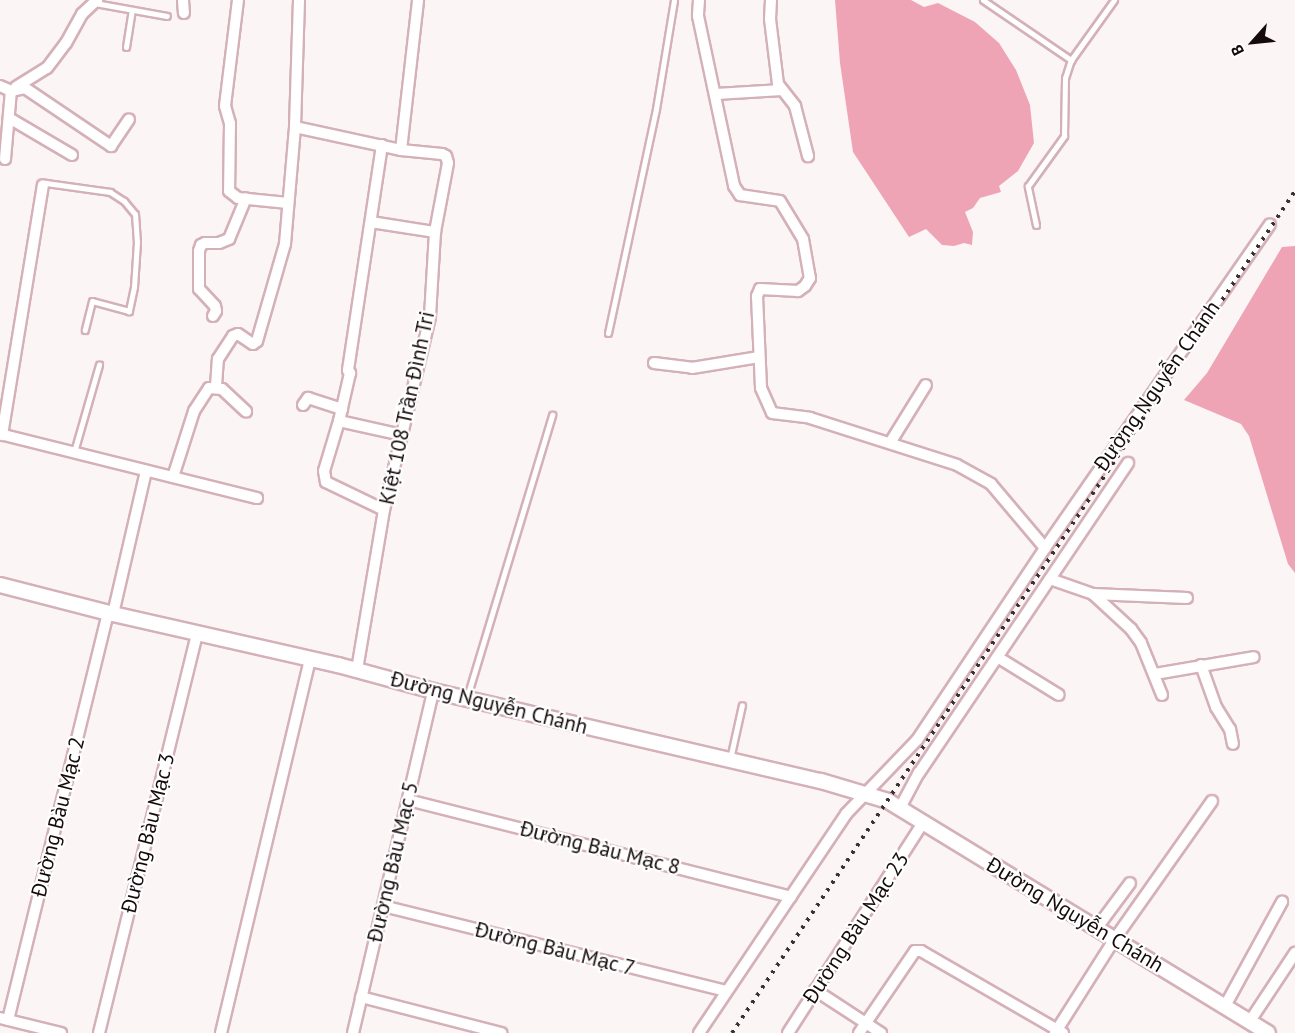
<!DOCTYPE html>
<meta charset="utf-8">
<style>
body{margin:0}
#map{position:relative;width:1295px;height:1033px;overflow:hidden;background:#fcf5f6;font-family:"PT Sans",sans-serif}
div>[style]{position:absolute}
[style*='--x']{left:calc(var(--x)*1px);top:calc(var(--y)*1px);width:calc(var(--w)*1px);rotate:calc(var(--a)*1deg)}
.water>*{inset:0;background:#efa4b6}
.roads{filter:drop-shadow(2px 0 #d4b1b8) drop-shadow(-2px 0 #d4b1b8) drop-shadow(0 2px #d4b1b8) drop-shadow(0 -2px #d4b1b8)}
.lane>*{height:5px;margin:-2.5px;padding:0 2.5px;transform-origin:2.5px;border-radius:2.5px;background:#fff}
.street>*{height:10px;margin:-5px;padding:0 5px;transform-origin:5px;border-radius:5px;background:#fff}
.secondary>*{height:14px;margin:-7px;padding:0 7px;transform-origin:7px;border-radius:7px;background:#fff}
.rail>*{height:4px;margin-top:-2px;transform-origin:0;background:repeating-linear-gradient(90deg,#3b3133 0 3px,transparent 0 9px)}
span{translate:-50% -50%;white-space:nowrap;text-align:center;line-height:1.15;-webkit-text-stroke:4.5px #fff;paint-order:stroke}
.street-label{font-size:21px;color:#150a0c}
.north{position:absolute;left:1223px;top:12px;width:60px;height:60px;-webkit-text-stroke:4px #fff;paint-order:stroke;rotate:243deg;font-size:16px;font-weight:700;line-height:24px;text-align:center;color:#150a0c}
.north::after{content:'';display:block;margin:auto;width:21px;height:27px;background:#150a0c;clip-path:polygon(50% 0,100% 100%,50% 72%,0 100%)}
</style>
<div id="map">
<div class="water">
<i style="clip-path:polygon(835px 0,911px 0,924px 7px,938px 3px,975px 22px,999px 43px,1016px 70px,1030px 105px,1034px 143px,1018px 171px,999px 186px,1001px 192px,980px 198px,973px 208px,965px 212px,973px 232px,972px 245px,964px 243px,954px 246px,942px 245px,926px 229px,909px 237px,853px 152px,840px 63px)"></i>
<i style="clip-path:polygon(1295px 246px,1295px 573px,1288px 564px,1249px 436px,1241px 424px,1184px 400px,1207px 373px,1282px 247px)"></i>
</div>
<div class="roads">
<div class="lane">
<i style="--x:983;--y:0;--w:107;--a:34.3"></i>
<i style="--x:1071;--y:60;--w:74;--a:-54.4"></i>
<i style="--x:95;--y:3;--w:73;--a:10.2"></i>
<i style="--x:126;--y:47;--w:37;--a:-81"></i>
<i style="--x:43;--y:185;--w:4;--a:-34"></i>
<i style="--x:46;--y:183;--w:65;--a:8"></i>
<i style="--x:110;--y:192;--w:17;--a:33"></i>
<i style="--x:124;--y:201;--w:17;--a:50"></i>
<i style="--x:135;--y:214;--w:28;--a:86"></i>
<i style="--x:137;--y:242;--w:45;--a:93.8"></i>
<i style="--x:134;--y:287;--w:25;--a:102"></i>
<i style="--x:129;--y:311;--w:38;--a:-165"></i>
<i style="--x:92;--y:301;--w:30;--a:104"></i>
<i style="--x:1036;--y:225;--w:40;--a:-102"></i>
<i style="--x:1028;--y:186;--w:62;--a:-54.2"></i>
<i style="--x:1064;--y:136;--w:58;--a:-89"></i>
<i style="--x:1065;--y:78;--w:19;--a:-72"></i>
<i style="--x:608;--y:333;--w:229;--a:-77.9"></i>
<i style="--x:656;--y:109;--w:110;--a:-80.6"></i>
<i style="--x:74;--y:452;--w:91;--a:-74"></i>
<i style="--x:467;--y:697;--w:295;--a:-73.2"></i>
<i style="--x:730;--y:759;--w:55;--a:-77.5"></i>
</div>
<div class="street">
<i style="--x:183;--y:0;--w:13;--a:86"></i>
<i style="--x:238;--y:0;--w:107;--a:97"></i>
<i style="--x:225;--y:106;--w:18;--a:74"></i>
<i style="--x:230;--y:123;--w:68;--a:90.8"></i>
<i style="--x:229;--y:191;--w:11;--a:38"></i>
<i style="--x:238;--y:198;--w:50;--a:5.7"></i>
<i style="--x:699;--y:0;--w:16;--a:94"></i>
<i style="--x:698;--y:16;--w:174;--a:78"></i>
<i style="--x:734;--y:186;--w:11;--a:56"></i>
<i style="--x:740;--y:195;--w:40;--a:8.5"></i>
<i style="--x:780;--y:201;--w:44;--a:58.8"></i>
<i style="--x:803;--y:239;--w:40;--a:80"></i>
<i style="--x:810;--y:278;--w:9;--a:122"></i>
<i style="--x:805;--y:286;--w:9;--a:144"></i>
<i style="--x:798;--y:291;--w:38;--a:-177"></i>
<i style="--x:760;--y:289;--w:8;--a:113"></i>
<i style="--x:757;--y:296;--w:92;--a:87.5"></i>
<i style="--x:761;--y:388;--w:27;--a:66"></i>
<i style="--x:772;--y:413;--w:38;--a:7"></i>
<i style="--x:810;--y:418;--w:154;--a:17.7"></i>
<i style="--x:957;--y:465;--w:39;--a:29"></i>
<i style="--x:991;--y:484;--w:84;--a:49.8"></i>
<i style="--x:771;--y:0;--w:19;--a:93"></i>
<i style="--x:770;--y:19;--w:65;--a:83"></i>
<i style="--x:778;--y:84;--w:28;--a:52"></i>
<i style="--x:795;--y:106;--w:52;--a:75.4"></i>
<i style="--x:0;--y:86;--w:12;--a:24"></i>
<i style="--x:11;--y:91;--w:14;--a:-12"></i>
<i style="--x:25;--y:88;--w:104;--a:34"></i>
<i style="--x:111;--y:146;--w:32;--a:-56"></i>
<i style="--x:16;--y:87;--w:36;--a:-32"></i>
<i style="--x:47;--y:68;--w:31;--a:-53"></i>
<i style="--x:66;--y:43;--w:33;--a:-61"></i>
<i style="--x:82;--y:14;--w:21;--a:-43"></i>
<i style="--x:716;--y:94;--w:66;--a:-3.5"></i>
<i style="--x:9;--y:118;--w:73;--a:30.4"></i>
<i style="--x:295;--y:127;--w:108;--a:12.2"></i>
<i style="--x:401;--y:150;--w:41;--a:5.6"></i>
<i style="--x:442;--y:154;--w:4;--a:27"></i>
<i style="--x:446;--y:156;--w:7;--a:74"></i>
<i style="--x:448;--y:163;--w:70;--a:100.7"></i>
<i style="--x:435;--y:232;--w:85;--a:93.4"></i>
<i style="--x:430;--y:317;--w:198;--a:103.4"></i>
<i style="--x:384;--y:510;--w:162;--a:99.6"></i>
<i style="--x:382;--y:145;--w:228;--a:98.6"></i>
<i style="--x:348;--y:370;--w:4;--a:56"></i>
<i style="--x:350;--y:373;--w:49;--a:102.9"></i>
<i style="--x:339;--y:421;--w:65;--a:12.5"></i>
<i style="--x:401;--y:150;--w:151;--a:-83.5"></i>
<i style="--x:5;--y:159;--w:68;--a:-85"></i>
<i style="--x:371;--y:222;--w:65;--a:8.9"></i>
<i style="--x:213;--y:316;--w:6;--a:-59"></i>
<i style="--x:216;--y:311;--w:5;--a:-101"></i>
<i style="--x:215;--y:306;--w:23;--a:-133"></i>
<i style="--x:199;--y:289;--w:38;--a:-90"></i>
<i style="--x:199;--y:251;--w:6;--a:-72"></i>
<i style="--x:201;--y:245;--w:4;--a:-27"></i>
<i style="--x:205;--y:243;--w:14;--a:0"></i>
<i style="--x:219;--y:243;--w:11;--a:-22"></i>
<i style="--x:229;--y:239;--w:44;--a:-67.5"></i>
<i style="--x:654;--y:363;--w:38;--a:7"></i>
<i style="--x:692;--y:368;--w:68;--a:-9.3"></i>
<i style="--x:216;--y:386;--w:27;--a:-86"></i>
<i style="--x:218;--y:359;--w:27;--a:-57"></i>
<i style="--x:233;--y:336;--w:5;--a:-22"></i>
<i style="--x:238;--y:334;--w:18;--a:34"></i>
<i style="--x:253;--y:344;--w:5;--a:-37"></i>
<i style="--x:257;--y:341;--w:101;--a:-73.9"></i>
<i style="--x:285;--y:244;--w:117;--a:-85.1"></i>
<i style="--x:295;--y:127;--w:127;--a:-88.2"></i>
<i style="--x:303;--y:405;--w:9;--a:-54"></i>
<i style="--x:308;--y:398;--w:36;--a:18"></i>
<i style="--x:339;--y:421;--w:52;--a:106.7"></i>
<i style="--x:324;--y:471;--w:11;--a:80"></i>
<i style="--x:326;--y:482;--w:64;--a:25.8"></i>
<i style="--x:0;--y:434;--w:265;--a:14"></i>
<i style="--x:2;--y:435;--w:253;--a:-80.7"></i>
<i style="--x:890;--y:443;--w:68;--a:-58.2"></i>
<i style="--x:173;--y:477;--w:69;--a:-72.3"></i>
<i style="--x:194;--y:411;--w:27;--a:-57"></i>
<i style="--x:209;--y:388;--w:13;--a:4"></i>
<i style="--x:222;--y:389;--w:33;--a:43"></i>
<i style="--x:1050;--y:579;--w:46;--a:19.2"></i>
<i style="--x:1093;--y:594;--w:94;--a:2.4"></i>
<i style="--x:1093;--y:594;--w:52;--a:42.6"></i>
<i style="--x:1131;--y:629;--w:17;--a:54"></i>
<i style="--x:1141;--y:643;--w:56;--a:68"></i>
<i style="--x:113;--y:614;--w:147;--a:-77"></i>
<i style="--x:999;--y:658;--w:70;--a:31.7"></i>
<i style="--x:1201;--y:665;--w:45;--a:70.3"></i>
<i style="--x:1216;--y:707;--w:26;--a:58"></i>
<i style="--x:1230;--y:729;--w:15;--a:79"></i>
<i style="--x:1155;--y:674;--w:100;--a:-9.7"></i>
<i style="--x:408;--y:800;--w:395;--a:14.2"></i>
<i style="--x:900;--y:808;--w:40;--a:-62"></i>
<i style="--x:919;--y:773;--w:374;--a:-56"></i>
<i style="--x:383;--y:906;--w:354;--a:13.9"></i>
<i style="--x:1096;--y:929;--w:57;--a:-53.5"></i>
<i style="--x:815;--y:990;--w:79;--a:33.1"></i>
<i style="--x:361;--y:997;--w:145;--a:14.4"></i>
<i style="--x:1225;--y:1006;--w:119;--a:-61.3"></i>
<i style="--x:0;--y:1018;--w:63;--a:13.8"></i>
<i style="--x:8;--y:1020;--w:419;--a:-76.2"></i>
<i style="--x:1250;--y:1021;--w:82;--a:-56.5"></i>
<i style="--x:99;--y:1033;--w:411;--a:-76.2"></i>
<i style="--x:221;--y:1033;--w:384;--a:-76.6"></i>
<i style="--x:353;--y:1033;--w:351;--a:-76.8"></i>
<i style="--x:699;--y:1033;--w:264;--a:-56.1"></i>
<i style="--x:846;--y:814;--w:103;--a:-46.2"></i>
<i style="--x:917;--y:740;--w:231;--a:-56.3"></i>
<i style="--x:1045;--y:548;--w:394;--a:-55.2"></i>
<i style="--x:788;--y:1033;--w:250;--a:-57.3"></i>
<i style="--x:859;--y:1033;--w:99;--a:-55.7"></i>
<i style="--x:915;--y:951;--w:6;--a:0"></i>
<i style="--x:921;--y:951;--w:164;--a:30"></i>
<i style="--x:1055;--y:1033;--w:110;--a:-57.6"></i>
<i style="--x:1114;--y:940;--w:170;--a:-54.8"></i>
</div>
<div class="secondary">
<i style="--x:0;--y:585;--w:117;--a:14.4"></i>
<i style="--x:113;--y:614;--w:231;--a:12.8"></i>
<i style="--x:338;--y:665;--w:98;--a:15.3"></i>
<i style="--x:433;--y:691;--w:398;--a:13.1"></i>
<i style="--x:821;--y:781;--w:70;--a:16.6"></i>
<i style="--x:888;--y:801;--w:445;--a:31.4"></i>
</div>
</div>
<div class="rail">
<i style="--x:732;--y:1033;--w:1013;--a:-56.23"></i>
</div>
<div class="street-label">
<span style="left:1157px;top:386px;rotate:-55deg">Đường Nguyễn Chánh</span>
<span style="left:407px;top:408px;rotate:-78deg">Kiệt 108 Trần Đình Tri</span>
<span style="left:489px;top:703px;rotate:14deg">Đường Nguyễn Chánh</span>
<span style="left:58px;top:817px;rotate:-76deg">Đường Bàu Mạc 2</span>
<span style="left:148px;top:833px;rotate:-76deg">Đường Bàu Mạc 3</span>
<span style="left:600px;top:848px;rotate:14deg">Đường Bàu Mạc 8</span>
<span style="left:393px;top:862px;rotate:-77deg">Đường Bàu Mạc 5</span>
<span style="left:1075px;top:915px;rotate:31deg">Đường Nguyễn Chánh</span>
<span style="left:856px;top:928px;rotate:-57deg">Đường Bàu Mạc 23</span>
<span style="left:555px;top:949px;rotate:14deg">Đường Bàu Mạc 7</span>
</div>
<div class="north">B</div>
</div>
